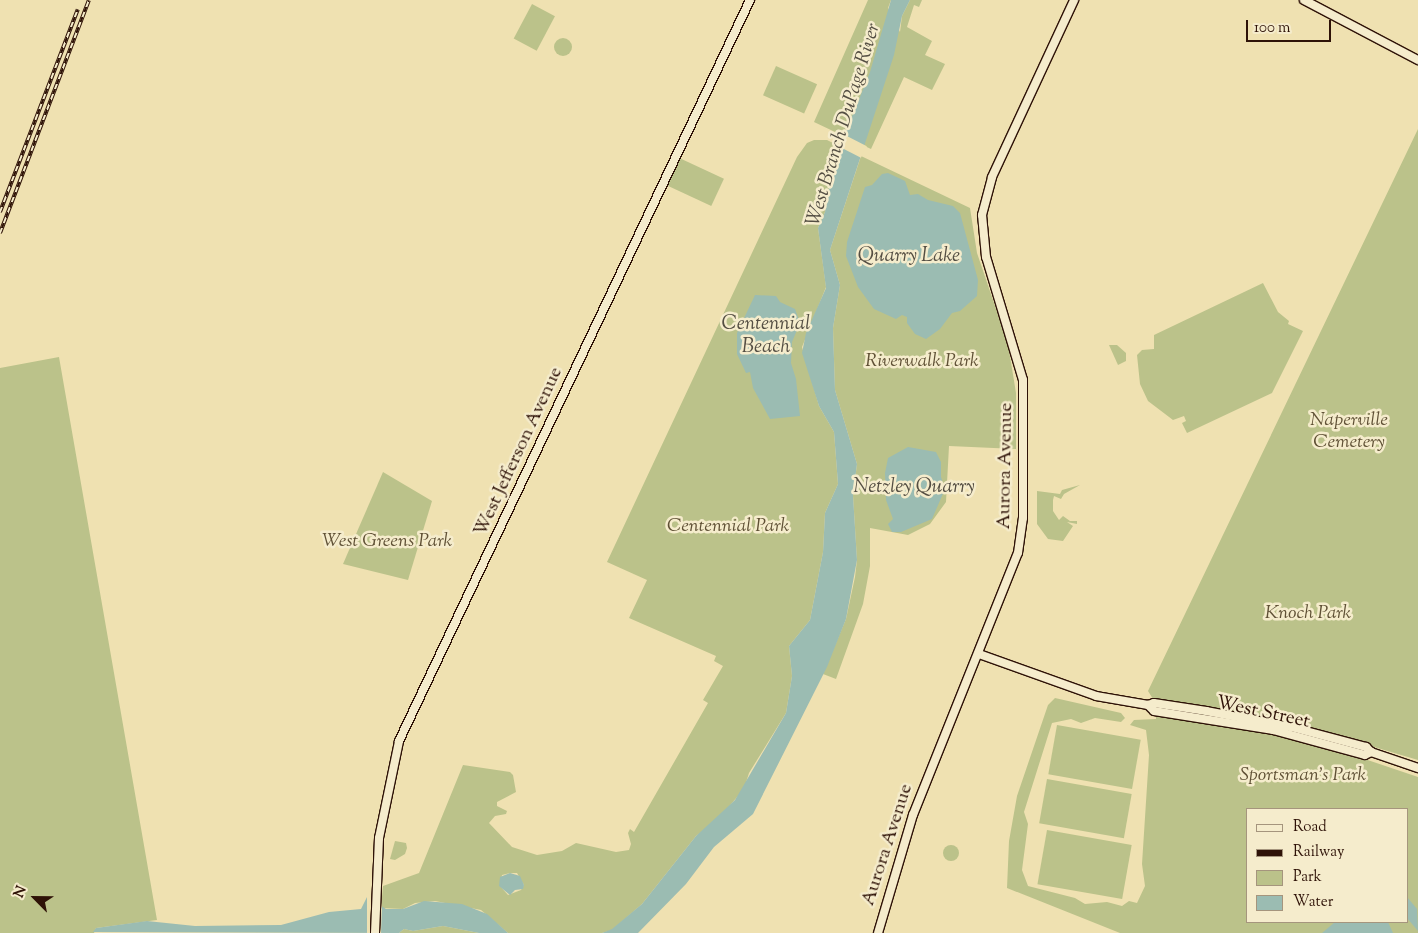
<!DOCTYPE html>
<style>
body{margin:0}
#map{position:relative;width:1418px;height:933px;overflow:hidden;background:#efe1b1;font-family:"Sorts Mill Goudy",serif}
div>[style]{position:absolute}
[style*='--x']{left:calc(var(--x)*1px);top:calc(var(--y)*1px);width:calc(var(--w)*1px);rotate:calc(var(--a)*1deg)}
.green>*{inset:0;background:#bbc28a;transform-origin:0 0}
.round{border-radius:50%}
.water>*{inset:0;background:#9bbcb2}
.pier>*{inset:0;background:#efe1b1;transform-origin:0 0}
.roads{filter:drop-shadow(1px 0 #2e1207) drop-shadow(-1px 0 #2e1207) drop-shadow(0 1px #2e1207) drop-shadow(0 -1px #2e1207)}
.secondary>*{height:8px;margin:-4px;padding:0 4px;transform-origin:4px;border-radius:4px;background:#f5eccc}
.rail>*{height:4px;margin-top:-2px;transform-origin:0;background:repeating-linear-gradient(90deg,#f5eccc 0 5.5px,#2e1207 0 11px);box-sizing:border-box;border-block:1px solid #2e1207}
span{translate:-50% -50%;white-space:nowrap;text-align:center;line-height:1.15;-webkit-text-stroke:5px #f5eccc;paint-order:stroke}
.park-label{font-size:19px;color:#5f5035;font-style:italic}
.street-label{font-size:19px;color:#2e1207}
.water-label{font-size:20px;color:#544e43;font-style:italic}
.legend{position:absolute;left:1246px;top:808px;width:162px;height:115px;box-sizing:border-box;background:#f5eccc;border:1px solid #a5957d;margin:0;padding:6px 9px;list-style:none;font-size:15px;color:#2e1207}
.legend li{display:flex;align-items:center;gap:10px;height:25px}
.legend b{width:25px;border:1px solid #a5957d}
.north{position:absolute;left:10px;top:873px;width:50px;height:50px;-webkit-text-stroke:4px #f5eccc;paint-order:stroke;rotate:293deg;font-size:14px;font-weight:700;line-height:20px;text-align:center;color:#2e1207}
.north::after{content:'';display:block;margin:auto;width:18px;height:22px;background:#2e1207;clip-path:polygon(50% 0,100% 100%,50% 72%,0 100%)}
.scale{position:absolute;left:1246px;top:20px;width:85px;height:22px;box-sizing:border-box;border:2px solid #2e1207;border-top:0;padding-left:6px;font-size:15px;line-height:18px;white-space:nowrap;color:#2e1207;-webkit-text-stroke:4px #f5eccc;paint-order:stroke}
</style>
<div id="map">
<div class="green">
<i style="clip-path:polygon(868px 0,891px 0,888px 8px,900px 32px,902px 16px,910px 0,922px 0,919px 7px,914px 5px,907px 27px,932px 41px,925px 55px,945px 64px,932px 90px,904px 77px,871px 149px,814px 122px)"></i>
<i style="left:532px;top:4px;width:26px;height:39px;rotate:28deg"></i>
<i class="round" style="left:554px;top:38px;width:18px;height:18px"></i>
<i style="left:776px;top:66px;width:45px;height:32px;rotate:24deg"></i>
<i style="clip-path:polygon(1418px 129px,1418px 760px,1300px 725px,1153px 699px,1148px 691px)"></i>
<i style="clip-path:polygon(evenodd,814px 140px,827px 140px,837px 145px,825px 212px,818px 228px,826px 287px,802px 347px,819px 406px,834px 432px,838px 484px,825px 513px,823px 552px,810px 620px,789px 646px,792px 676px,786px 713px,749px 773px,744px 789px,719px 818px,696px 836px,642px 904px,612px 930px,602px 933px,508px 933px,481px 910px,435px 901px,415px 903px,403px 909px,381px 908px,383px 886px,419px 873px,463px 765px,510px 772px,513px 775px,516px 792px,497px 802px,497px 806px,507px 811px,506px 814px,495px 816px,489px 823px,512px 847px,537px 855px,562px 851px,576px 843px,616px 852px,629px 850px,631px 844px,628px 833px,630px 829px,634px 832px,708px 703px,703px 700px,723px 666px,714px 661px,716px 656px,629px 618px,647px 580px,607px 562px,797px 157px,807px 143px,814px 140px,510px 873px,517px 873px,524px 885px,521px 890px,508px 895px,500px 886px,502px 875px,510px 873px)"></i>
<i style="left:675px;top:156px;width:54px;height:30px;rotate:25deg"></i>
<i style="clip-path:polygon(861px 156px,970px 208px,977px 253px,1008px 344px,1016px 393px,1016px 449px,949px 446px,946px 502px,930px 524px,908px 535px,870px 528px,870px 566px,863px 604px,836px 679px,823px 674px,846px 619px,855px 577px,857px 560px,853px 495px,857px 464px,835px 390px,833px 328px,840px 285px,830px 250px)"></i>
<i style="clip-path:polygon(1263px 283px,1278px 312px,1289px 321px,1288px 324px,1303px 331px,1272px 393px,1187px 433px,1182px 423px,1186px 421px,1184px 416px,1173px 420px,1148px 401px,1140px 384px,1137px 355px,1142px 350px,1154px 349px,1154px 335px)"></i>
<i style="clip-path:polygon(1109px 345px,1117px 345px,1126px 353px,1126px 361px,1118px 365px)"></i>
<i style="clip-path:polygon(59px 357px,157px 920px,96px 928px,94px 933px,0 933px,0 368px)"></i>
<i style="clip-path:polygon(383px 472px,432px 501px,408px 580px,343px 564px)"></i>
<i style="clip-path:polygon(1080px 485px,1064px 494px,1061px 499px,1054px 496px,1053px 500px,1053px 511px,1059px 520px,1063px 516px,1070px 521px,1077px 521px,1077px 524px,1067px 522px,1073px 526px,1063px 541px,1048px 539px,1037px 524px,1037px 491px,1060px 494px,1062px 490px)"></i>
<i style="clip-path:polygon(evenodd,1055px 698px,1121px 713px,1125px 718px,1121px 722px,1095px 718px,1081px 723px,1071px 719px,1052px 723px,1024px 812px,1028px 824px,1022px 870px,1028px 886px,1075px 898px,1085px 904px,1107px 902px,1122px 906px,1129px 901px,1137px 903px,1145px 886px,1142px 864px,1149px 755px,1146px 730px,1130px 725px,1134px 720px,1156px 719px,1156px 714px,1287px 737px,1335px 749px,1418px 777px,1418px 933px,1120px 933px,1007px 888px,1009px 841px,1017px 796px,1048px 705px,1055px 698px,1247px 809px,1407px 809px,1407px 922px,1247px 922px,1247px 809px)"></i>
<i style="left:1057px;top:725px;width:85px;height:50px;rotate:10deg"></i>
<i style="left:1047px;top:779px;width:86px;height:45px;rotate:10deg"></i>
<i style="left:1047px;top:830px;width:86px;height:55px;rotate:10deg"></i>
<i style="clip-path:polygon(395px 841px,406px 843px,407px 848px,405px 854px,395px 860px,390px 859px)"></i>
<i class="round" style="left:943px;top:845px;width:16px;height:16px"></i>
<i style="clip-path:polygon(443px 926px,479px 933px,399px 933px,404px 929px,413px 931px)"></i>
</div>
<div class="water">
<i style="clip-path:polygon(891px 0,910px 0,902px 16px,894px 55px,830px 250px,840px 285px,833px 328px,835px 390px,857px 464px,853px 495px,857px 560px,846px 619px,827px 667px,753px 814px,714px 847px,686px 884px,638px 933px,602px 933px,612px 929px,642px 904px,696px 836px,735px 800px,786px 713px,792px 676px,789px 646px,810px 620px,823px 552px,825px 513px,838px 484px,834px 432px,819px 406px,802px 353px,806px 333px,826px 288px,818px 228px,825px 212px,835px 149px,847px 129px,870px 72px)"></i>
<i style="clip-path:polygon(888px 173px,905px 181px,910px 195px,918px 194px,928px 200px,953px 206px,960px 213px,978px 280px,977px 296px,960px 311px,952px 313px,940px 329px,926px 339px,915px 334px,907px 323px,907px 317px,902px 315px,896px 319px,874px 309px,858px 287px,846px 256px,847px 242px,865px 187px,872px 185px,882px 174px)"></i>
<i style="clip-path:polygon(755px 295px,776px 296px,780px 302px,795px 309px,800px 323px,792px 342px,791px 363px,796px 379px,800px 416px,770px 419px,753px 388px,750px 372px,746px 373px,737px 354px,737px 333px)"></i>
<i style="clip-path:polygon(908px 447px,936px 452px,941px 462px,941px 477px,945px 489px,932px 519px,901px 532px,892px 532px,888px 524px,893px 519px,886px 500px,885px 473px,888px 458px)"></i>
<i style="clip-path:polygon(510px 873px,520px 876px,524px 885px,523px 889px,515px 890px,510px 895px,499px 886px,500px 877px)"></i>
<i style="clip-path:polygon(367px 897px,386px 909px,403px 909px,424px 901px,462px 904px,487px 914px,508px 933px,479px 933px,443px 926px,413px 931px,404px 929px,399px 933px,93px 932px,96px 928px,147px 921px,195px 926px,281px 925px,329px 912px,361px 909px)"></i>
<i style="clip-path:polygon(1407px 897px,1417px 909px,1418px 931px,1407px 918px)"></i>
<i style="clip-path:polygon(1335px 922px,1388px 922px,1393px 933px,1322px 933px)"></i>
</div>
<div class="pier">
<i style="left:841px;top:133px;width:29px;height:13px;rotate:27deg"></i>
<i style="clip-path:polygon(367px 896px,376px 898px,382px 904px,381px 933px,367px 933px)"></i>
</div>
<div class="roads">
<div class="secondary">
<i style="--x:1304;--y:0;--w:129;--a:27.8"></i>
<i style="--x:979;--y:654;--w:124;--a:19.7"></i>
<i style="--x:1096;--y:696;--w:53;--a:9.8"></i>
<i style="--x:1148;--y:705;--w:6;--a:-18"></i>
<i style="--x:1154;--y:703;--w:53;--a:8.7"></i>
<i style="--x:1206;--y:711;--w:86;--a:10.7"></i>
<i style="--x:1291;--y:727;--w:78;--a:14.9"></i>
<i style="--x:1366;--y:747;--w:7;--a:45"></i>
<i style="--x:1371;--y:752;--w:50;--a:18.8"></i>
<i style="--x:1148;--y:705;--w:8;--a:45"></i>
<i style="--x:1154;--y:711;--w:121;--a:9.1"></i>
<i style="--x:1273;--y:730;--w:95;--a:15.2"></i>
<i style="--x:1365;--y:755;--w:7;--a:-27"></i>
<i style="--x:375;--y:933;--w:95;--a:-87.6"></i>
<i style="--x:379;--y:838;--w:99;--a:-78.3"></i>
<i style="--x:399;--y:741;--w:820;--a:-64.65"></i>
<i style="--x:878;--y:933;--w:123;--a:-73.5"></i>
<i style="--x:913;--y:815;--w:282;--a:-68.2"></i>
<i style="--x:1018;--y:553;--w:35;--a:-82"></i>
<i style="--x:1023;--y:518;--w:138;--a:-90"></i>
<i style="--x:1023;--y:380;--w:128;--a:-106.7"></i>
<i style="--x:986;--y:257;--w:42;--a:-95.4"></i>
<i style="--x:982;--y:215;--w:39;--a:-75"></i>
<i style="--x:992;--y:177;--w:195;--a:-65.1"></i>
</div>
</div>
<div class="rail">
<i style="--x:0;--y:212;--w:217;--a:-69"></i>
<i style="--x:0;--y:233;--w:249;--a:-69.1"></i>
</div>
<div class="park-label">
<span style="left:922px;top:362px">Riverwalk Park</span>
<span style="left:1349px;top:432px">Naperville<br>Cemetery</span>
<span style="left:728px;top:527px">Centennial Park</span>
<span style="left:387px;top:542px">West Greens Park</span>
<span style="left:1308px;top:614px">Knoch Park</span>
<span style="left:1303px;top:776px">Sportsman's Park</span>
</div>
<div class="street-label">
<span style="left:519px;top:452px;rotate:-65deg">West Jefferson Avenue</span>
<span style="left:1006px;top:466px;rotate:-89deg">Aurora Avenue</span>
<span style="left:1263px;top:713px;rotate:12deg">West Street</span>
<span style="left:888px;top:845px;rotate:-72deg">Aurora Avenue</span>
</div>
<div class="water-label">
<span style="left:844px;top:125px;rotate:-73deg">West Branch DuPage River</span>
<span style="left:909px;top:256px">Quarry Lake</span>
<span style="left:766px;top:336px">Centennial<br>Beach</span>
<span style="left:914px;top:487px">Netzley Quarry</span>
</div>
<ul class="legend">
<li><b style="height:6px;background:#f5eccc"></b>Road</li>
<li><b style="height:6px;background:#2e1207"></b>Railway</li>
<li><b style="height:14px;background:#bbc28a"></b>Park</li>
<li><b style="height:14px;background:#9bbcb2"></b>Water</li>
</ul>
<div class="north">N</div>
<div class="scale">100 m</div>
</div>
